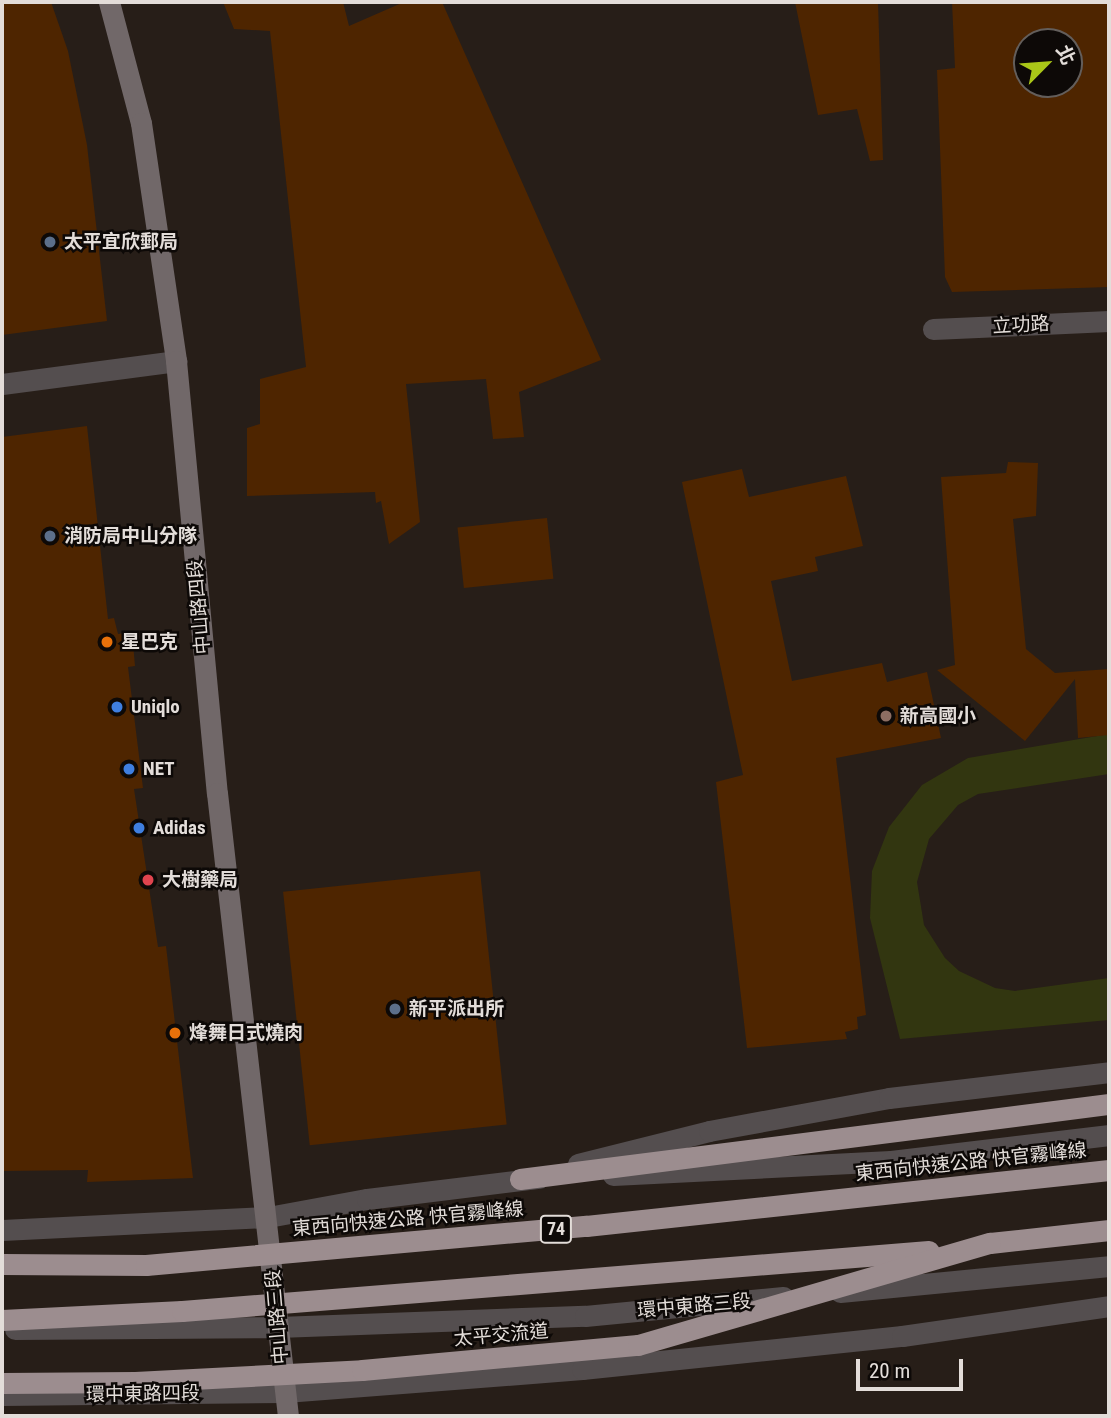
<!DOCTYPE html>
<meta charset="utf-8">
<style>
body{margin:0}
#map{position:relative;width:1111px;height:1418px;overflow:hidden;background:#271e18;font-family:"Roboto Condensed","Noto Sans TC",sans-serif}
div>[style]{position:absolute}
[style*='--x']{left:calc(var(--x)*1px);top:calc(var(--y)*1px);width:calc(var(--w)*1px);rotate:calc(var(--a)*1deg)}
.green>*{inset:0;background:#323610}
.building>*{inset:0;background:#4e2500;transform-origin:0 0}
.street>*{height:21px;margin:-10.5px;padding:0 10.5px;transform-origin:10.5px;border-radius:10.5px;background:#544e4f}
.secondary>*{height:21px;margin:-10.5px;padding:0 10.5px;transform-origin:10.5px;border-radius:10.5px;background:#716869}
.highway>*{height:21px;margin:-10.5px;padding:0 10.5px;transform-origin:10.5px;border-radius:10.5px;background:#9c8d8f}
.highway-bridge>*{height:21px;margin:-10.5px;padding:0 10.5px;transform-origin:10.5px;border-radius:10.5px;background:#9c8d8f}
.dots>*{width:19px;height:19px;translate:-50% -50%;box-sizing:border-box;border:4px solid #0d0907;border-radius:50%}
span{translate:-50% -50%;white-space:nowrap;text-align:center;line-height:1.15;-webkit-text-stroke:5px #0d0907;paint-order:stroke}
.shield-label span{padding:2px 5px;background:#0d0907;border:2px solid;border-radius:5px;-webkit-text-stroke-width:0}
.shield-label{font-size:18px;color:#e3ddd9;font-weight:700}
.poi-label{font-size:19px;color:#e3ddd9;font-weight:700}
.left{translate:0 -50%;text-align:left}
.street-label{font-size:19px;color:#e3ddd9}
.frame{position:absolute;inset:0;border:4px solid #e3ddd9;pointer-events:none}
.north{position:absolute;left:1013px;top:28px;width:70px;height:70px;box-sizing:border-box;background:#0d0907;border:2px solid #635e5b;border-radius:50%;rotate:65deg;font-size:19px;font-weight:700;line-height:28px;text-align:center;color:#e3ddd9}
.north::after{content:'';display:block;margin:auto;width:24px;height:32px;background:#aac718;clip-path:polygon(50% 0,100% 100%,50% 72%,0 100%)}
.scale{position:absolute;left:856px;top:1359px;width:107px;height:32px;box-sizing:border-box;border:4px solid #e3ddd9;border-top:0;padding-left:9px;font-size:21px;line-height:24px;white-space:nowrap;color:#e3ddd9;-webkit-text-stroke:5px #0d0907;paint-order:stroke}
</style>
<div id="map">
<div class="green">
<i style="clip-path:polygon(1109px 734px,1109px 774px,978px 794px,958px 805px,929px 839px,917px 882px,924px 925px,945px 958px,959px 971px,995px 988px,1015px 991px,1109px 978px,1109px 1020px,900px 1039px,870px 918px,872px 871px,889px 827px,922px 785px,968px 758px)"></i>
</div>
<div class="building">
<i style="clip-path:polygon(2px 2px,51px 2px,68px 51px,87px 145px,107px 321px,2px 335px)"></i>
<i style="clip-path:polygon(223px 2px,343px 2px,349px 26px,404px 2px,442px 2px,601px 360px,519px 392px,524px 437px,493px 439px,486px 379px,406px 384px,420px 522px,389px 544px,381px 501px,376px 503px,375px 492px,247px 496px,247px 428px,260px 424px,260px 379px,306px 367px,270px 31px,234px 29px)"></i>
<i style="clip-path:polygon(795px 2px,878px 2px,883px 160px,870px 161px,857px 109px,818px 115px)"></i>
<i style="clip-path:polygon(evenodd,952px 2px,1109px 2px,1109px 287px,952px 292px,945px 277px,937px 70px,955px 68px,952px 2px,1027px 42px,1069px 42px,1069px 84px,1027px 84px,1027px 42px)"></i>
<i style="clip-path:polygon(87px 426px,108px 619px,114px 618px,118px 634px,132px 632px,135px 666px,128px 667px,143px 788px,134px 789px,158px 947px,166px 946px,193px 1178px,87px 1182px,88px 1170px,2px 1171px,2px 437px)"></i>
<i style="clip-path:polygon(1008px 462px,1038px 463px,1036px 516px,1013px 519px,1026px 649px,1055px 673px,1109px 669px,1109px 735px,1078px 738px,1075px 679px,1025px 741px,937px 670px,955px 665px,941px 477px,1006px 473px)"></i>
<i style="clip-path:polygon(742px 469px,749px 497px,846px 476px,863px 546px,815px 557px,818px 571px,771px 581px,792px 681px,882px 663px,887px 682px,927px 672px,941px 738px,836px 758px,866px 1015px,857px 1017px,858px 1029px,845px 1032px,847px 1039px,747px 1048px,716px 782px,743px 775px,682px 482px)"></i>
<i style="left:547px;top:518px;width:61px;height:90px;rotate:84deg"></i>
<i style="left:480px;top:871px;width:255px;height:198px;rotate:84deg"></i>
</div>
<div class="street">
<i style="--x:933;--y:329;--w:176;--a:-2.6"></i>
<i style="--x:2;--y:384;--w:176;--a:-7.5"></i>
<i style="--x:578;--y:1164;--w:135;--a:-14.1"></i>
<i style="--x:709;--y:1131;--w:183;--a:-10.4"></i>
<i style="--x:889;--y:1098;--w:222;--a:-6.7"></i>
<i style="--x:613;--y:1175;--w:278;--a:-2.9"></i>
<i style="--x:891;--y:1161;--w:220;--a:-6.8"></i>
<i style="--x:2;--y:1230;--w:266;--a:-2.8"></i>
<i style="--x:268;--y:1217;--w:101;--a:-10.3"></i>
<i style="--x:367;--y:1199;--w:173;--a:-7"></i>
<i style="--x:840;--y:1292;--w:270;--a:-5.5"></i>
<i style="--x:15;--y:1329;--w:263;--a:-0.4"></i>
<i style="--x:278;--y:1327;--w:307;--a:-2.1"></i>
<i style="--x:585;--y:1316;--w:199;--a:-5.5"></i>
<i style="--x:2;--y:1395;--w:283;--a:-0.6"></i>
<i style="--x:285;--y:1392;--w:298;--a:-4.4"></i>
<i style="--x:582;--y:1369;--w:322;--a:-5.9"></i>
<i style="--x:902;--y:1336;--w:209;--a:-8.2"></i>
</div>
<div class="secondary">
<i style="--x:109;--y:2;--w:125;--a:75.2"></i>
<i style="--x:141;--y:123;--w:241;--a:81.6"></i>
<i style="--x:176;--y:361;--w:434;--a:84.6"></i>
<i style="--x:217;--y:793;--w:627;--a:83.5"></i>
</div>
<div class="highway">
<i style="--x:520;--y:1179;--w:594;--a:-7.26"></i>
<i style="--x:990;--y:1243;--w:120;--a:-6.2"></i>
<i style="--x:2;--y:1320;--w:180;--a:-2.9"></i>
</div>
<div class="highway-bridge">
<i style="--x:2;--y:1264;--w:144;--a:0.4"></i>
<i style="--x:146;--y:1265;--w:442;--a:-5.1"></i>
<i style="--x:586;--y:1226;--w:526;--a:-6.11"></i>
<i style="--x:182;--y:1311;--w:749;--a:-4.59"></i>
<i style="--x:2;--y:1383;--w:133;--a:-0.4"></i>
<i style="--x:135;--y:1382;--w:227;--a:-3"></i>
<i style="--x:362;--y:1370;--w:277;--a:-5.2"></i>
<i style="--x:638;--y:1345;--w:366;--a:-16.2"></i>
</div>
<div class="dots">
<i style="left:50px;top:242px;background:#5c6f8a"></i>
<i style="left:50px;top:536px;background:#5c6f8a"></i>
<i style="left:107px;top:642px;background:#e8710a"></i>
<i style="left:117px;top:707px;background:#3f7fe0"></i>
<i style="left:886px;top:716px;background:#8d6e63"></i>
<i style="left:129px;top:769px;background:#3f7fe0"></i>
<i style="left:139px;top:828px;background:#3f7fe0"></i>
<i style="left:148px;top:880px;background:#e0444e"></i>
<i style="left:395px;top:1009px;background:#5c6f8a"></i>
<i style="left:175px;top:1033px;background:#e8710a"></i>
</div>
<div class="shield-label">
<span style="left:556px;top:1229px">74</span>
</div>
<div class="poi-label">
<span class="left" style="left:64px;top:242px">太平宜欣郵局</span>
<span class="left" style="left:64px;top:536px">消防局中山分隊</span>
<span class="left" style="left:121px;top:642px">星巴克</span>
<span class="left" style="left:131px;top:707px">Uniqlo</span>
<span class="left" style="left:900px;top:716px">新高國小</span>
<span class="left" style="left:143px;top:769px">NET</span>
<span class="left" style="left:153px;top:828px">Adidas</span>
<span class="left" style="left:162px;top:880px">大樹藥局</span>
<span class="left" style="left:409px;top:1009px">新平派出所</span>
<span class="left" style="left:189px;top:1033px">烽舞日式燒肉</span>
</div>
<div class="street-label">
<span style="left:1021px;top:325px;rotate:-3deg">立功路</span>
<span style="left:199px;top:607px;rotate:-95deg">中山路四段</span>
<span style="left:971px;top:1162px;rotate:-6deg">東西向快速公路 快官霧峰線</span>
<span style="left:408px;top:1219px;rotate:-5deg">東西向快速公路 快官霧峰線</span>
<span style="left:694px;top:1306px;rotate:-5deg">環中東路三段</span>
<span style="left:277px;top:1317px;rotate:-95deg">中山路三段</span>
<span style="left:501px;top:1335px;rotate:-5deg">太平交流道</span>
<span style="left:143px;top:1394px;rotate:-1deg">環中東路四段</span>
</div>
<div class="frame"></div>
<div class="north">北</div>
<div class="scale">20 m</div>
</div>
